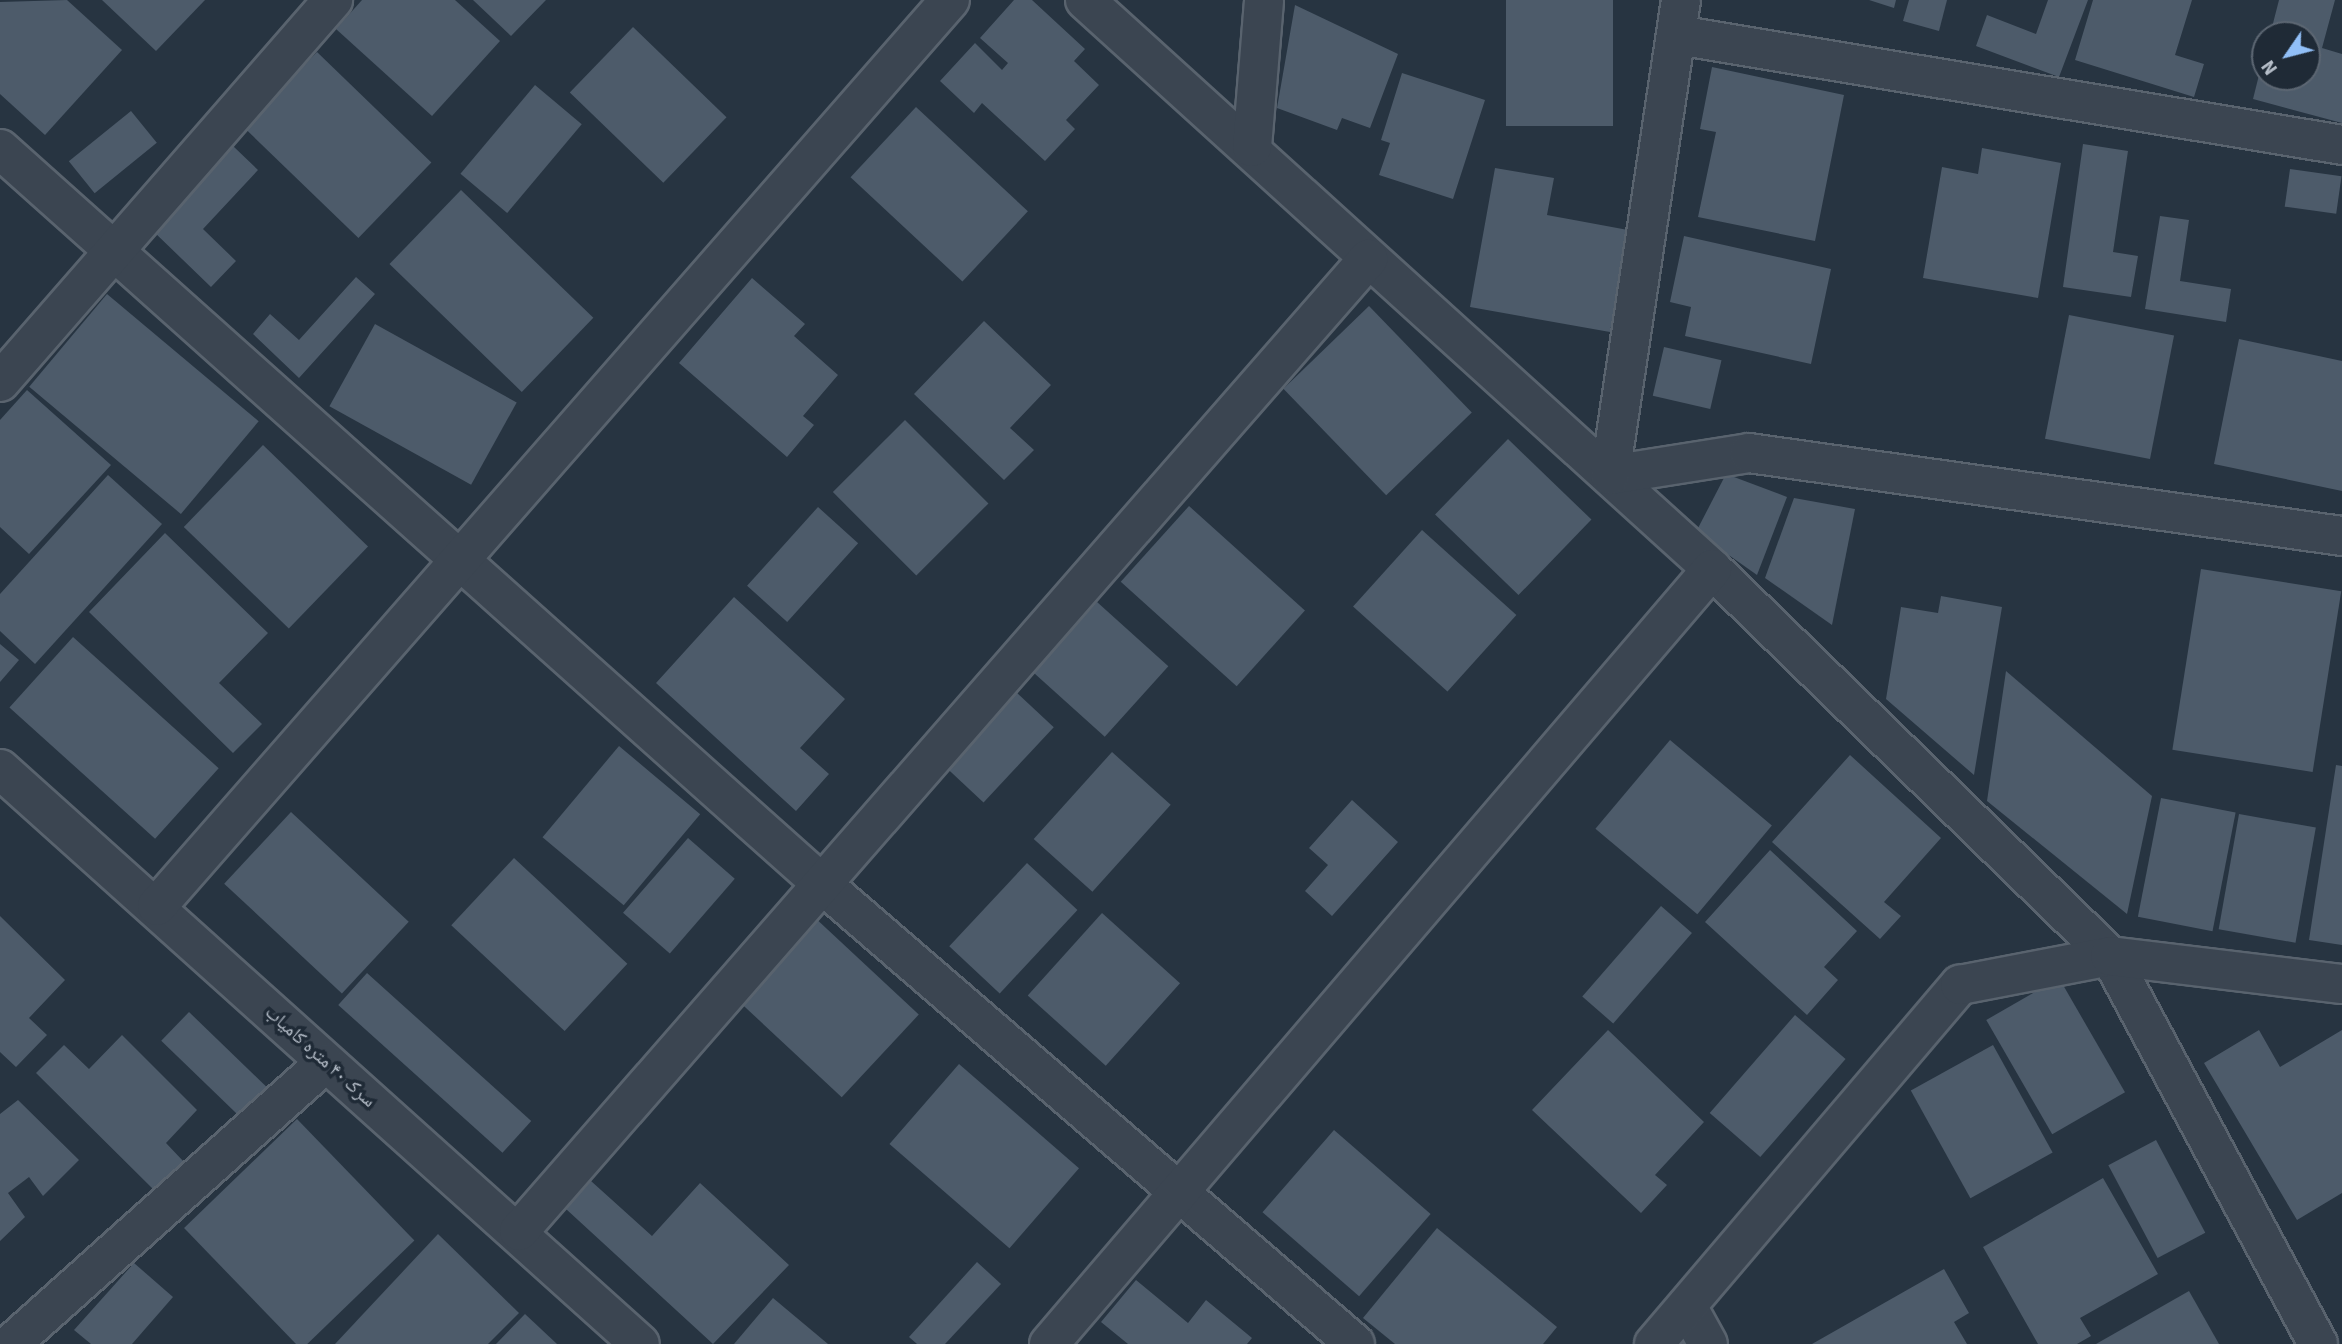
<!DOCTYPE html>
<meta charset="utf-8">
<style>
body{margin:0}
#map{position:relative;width:2342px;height:1344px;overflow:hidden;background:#273441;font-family:"Source Sans 3","Noto Naskh Arabic",sans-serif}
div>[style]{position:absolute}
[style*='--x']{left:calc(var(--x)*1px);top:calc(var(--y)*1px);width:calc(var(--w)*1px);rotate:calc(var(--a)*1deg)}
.building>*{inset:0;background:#4d5b6a;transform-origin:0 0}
.roads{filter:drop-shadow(2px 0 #59636e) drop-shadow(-2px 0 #59636e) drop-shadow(0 2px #59636e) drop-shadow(0 -2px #59636e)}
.minor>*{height:38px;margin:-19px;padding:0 19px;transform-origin:19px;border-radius:19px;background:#3b4551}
span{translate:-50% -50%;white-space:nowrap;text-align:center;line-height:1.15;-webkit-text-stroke:7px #1f2a36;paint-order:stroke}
.street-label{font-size:19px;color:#b8c0cb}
.north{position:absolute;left:2251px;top:21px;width:70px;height:70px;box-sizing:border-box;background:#1f2a36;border:2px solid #5c6672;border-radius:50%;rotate:235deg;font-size:19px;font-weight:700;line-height:28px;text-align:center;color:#b8c0cb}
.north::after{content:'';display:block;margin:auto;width:24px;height:32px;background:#91bff7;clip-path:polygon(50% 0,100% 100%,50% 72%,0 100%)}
</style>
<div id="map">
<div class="building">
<i style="clip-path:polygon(67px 0,122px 50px,45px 135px,0 94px,0 2px)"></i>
<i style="clip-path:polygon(102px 0,205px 0,156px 51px)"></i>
<i style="clip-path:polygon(362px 0,455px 0,500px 41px,432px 116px,336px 29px)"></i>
<i style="clip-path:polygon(473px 0,546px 0,511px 36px)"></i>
<i style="clip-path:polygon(1014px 0,1032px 0,1085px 49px,1074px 61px,1099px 85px,1066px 120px,1075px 129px,1045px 161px,982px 103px,974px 113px,940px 81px,975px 43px,1002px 70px,1008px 63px,980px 38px)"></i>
<i style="left:1506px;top:0;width:107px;height:126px"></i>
<i style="clip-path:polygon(1869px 0,1896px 0,1894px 8px)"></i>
<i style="clip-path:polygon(1909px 0,1947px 0,1939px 31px,1903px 21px)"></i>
<i style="clip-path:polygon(2048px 0,2088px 0,2059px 77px,1976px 46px,1987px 15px,2036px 34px)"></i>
<i style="clip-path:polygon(2093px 0,2192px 0,2175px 55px,2204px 64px,2194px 97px,2075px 60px)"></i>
<i style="clip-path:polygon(2279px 0,2335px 0,2322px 48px,2342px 54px,2342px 123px,2253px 99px,2264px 55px,2265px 77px,2307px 77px,2307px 35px,2270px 35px)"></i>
<i style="clip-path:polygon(1295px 5px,1398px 54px,1370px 128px,1342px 118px,1337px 130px,1277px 108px)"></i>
<i style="left:633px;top:27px;width:130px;height:91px;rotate:44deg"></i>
<i style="left:317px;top:52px;width:159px;height:105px;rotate:44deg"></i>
<i style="clip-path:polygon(1712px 67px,1844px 95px,1815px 241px,1698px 217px,1716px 132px,1700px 129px)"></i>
<i style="clip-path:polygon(1402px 73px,1485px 100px,1453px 199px,1379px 175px,1390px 143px,1381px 140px)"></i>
<i style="left:535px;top:85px;width:61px;height:116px;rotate:40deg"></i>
<i style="left:916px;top:107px;width:153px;height:96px;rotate:43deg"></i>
<i style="left:131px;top:111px;width:41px;height:80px;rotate:51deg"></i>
<i style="clip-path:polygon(2083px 144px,2128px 151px,2113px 252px,2138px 256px,2131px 297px,2063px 287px)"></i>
<i style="clip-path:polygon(233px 146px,258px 170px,203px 229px,236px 261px,211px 287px,153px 231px)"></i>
<i style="clip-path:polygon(1982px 148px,2061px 163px,2038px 298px,1923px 278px,1942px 167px,1978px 174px)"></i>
<i style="clip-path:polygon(1495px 168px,1554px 178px,1547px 215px,1628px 230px,1610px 332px,1470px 307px)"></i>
<i style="left:2290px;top:169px;width:52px;height:38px;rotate:8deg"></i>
<i style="left:461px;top:190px;width:184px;height:103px;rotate:44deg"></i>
<i style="clip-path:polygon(2160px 216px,2189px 220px,2180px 281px,2231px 289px,2226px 322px,2145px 309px)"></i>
<i style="clip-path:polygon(1684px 236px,1831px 269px,1811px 364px,1685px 336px,1691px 307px,1670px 302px)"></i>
<i style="clip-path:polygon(356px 277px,375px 294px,299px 378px,253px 334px,270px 314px,299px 340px)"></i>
<i style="clip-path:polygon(752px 278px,805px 324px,794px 336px,838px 375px,803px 416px,814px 425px,787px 457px,679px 363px)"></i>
<i style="left:107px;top:294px;width:198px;height:121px;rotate:40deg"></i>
<i style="left:1369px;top:306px;width:148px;height:119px;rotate:46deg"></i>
<i style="left:2069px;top:315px;width:107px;height:126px;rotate:11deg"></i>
<i style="clip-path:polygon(984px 321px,1051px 385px,1010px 428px,1034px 450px,1004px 480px,914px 394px)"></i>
<i style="left:375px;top:324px;width:162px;height:94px;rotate:29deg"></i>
<i style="clip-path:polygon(2239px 339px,2342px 361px,2342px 491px,2214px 464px)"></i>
<i style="left:1664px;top:347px;width:59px;height:50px;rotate:13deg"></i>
<i style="clip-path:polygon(27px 390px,111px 465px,29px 554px,0 527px,0 420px)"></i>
<i style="left:905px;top:420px;width:118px;height:102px;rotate:45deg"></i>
<i style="left:1508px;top:439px;width:116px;height:105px;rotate:44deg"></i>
<i style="left:263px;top:445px;width:146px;height:114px;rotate:44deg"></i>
<i style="clip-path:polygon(1726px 474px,1787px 497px,1757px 575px,1696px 532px)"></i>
<i style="clip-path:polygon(108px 475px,162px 524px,35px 664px,0 631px,0 594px)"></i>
<i style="clip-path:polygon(1794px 498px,1855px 509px,1832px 625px,1765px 578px)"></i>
<i style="left:1189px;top:506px;width:156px;height:102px;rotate:42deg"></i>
<i style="left:818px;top:507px;width:54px;height:106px;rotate:42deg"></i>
<i style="left:1422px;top:530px;width:127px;height:103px;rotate:42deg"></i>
<i style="clip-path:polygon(165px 533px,268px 633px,219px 683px,262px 724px,233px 753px,89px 612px)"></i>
<i style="left:2201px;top:569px;width:142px;height:183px;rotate:9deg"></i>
<i style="clip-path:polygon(1941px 596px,2002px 607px,1974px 775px,1886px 699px,1901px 607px,1938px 613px)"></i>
<i style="clip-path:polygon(734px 597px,845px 699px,800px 748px,829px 774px,796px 811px,656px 683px)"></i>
<i style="left:1097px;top:602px;width:96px;height:95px;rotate:42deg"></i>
<i style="left:73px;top:637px;width:196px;height:95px;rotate:42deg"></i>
<i style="clip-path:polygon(0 644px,19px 660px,0 682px)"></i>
<i style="clip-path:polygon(2006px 671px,2152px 796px,2127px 914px,1987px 801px)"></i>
<i style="left:1015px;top:691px;width:53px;height:103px;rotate:43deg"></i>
<i style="left:1670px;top:740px;width:133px;height:116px;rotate:40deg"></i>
<i style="left:619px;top:746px;width:106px;height:119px;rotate:40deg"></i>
<i style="left:1112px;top:752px;width:79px;height:117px;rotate:42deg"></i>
<i style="clip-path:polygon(1850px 755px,1941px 838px,1884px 902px,1901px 916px,1880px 939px,1772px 842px)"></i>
<i style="clip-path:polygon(2336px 765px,2342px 766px,2342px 945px,2309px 940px)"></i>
<i style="left:2161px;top:798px;width:76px;height:121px;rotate:11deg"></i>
<i style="clip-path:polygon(1352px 800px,1398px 842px,1332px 916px,1305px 891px,1328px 865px,1309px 848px)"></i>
<i style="left:291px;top:812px;width:161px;height:98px;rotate:43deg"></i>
<i style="left:2239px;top:814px;width:78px;height:117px;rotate:10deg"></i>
<i style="left:688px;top:838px;width:62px;height:99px;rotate:41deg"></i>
<i style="clip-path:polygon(1770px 850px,1857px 931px,1824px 967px,1838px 980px,1807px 1015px,1705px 922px)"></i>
<i style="left:514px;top:858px;width:155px;height:92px;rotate:43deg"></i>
<i style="left:1027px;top:863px;width:69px;height:114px;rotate:43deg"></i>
<i style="left:1661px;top:906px;width:41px;height:120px;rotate:41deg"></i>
<i style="left:1102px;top:913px;width:105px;height:111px;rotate:42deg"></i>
<i style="left:812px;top:915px;width:146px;height:113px;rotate:43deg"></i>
<i style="clip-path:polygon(0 916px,65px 980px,29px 1018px,47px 1035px,16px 1067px,0 1052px)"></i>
<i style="left:367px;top:973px;width:221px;height:43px;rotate:42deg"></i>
<i style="left:2059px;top:978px;width:132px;height:84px;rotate:60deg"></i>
<i style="left:189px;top:1012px;width:122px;height:40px;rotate:44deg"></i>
<i style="left:1795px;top:1015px;width:67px;height:130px;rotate:41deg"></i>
<i style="clip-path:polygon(1608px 1030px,1704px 1122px,1655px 1175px,1667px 1185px,1641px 1213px,1532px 1110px)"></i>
<i style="clip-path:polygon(2259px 1030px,2280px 1067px,2342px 1030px,2342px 1193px,2297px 1220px,2204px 1063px)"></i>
<i style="clip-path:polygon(122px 1035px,197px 1110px,166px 1143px,184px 1162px,155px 1191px,36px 1073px,64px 1045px,89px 1069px)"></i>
<i style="left:1993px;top:1045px;width:123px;height:94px;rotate:61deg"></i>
<i style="left:959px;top:1064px;width:159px;height:106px;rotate:41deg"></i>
<i style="clip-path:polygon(18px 1100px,79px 1160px,43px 1196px,29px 1177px,8px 1193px,25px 1217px,0 1241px,0 1114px)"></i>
<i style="left:297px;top:1119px;width:169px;height:157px;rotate:46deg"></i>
<i style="left:1334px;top:1130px;width:128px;height:109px;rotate:41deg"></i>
<i style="left:2156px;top:1140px;width:105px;height:54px;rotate:62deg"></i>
<i style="clip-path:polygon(2103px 1178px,2158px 1274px,2080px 1318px,2091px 1336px,2077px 1344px,2038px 1344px,1983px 1247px)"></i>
<i style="clip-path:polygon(591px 1181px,652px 1236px,700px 1183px,789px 1265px,713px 1344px,566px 1209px)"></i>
<i style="clip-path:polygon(1437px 1228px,1557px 1327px,1543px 1344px,1395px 1344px,1363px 1318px)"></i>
<i style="clip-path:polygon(438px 1234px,519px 1313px,488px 1344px,335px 1344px)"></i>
<i style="clip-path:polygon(977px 1262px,1001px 1284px,945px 1344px,917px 1344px,909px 1337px)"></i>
<i style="clip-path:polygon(134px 1263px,173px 1297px,132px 1344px,91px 1344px,74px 1330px)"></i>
<i style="clip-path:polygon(1944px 1269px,1969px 1313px,1954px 1322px,1967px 1344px,1812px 1344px)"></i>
<i style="clip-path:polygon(1136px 1280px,1188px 1323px,1206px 1300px,1252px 1338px,1247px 1344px,1128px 1344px,1101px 1322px)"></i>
<i style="clip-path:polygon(2189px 1291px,2219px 1344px,2096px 1344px)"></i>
<i style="clip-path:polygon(773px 1298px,828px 1344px,734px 1344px)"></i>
<i style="clip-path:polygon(525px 1314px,557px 1344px,496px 1344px)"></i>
</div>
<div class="roads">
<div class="minor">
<i style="--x:1085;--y:0;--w:847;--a:42.22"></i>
<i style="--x:1712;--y:569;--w:555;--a:44.2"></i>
<i style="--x:2110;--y:956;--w:440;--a:61.8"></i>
<i style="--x:1677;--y:35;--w:674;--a:9.39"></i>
<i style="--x:1252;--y:147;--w:147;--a:-85.3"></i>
<i style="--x:0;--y:149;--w:1103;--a:41.8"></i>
<i style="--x:822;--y:884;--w:704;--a:40.8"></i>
<i style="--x:0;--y:382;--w:507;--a:-48.92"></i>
<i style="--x:1610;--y:475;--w:141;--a:-9"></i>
<i style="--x:1749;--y:453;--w:599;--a:7.97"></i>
<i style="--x:1610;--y:475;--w:480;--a:-81.5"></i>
<i style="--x:0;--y:769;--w:860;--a:41.94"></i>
<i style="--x:157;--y:906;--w:1204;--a:-48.81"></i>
<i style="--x:519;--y:1231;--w:1291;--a:-48.86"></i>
<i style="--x:1687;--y:1306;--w:43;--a:61.1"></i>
<i style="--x:11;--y:1344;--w:421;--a:-41.8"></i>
<i style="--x:1049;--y:1344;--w:1020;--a:-49.45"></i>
<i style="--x:1654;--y:1344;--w:472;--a:-49.6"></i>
<i style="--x:1960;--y:985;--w:153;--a:-10.9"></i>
<i style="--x:2110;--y:956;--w:234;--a:6.9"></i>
</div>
</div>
<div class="street-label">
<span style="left:320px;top:1057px;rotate:42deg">سرک ۴۰ متره کامیاب</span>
</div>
<div class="north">N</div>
</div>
